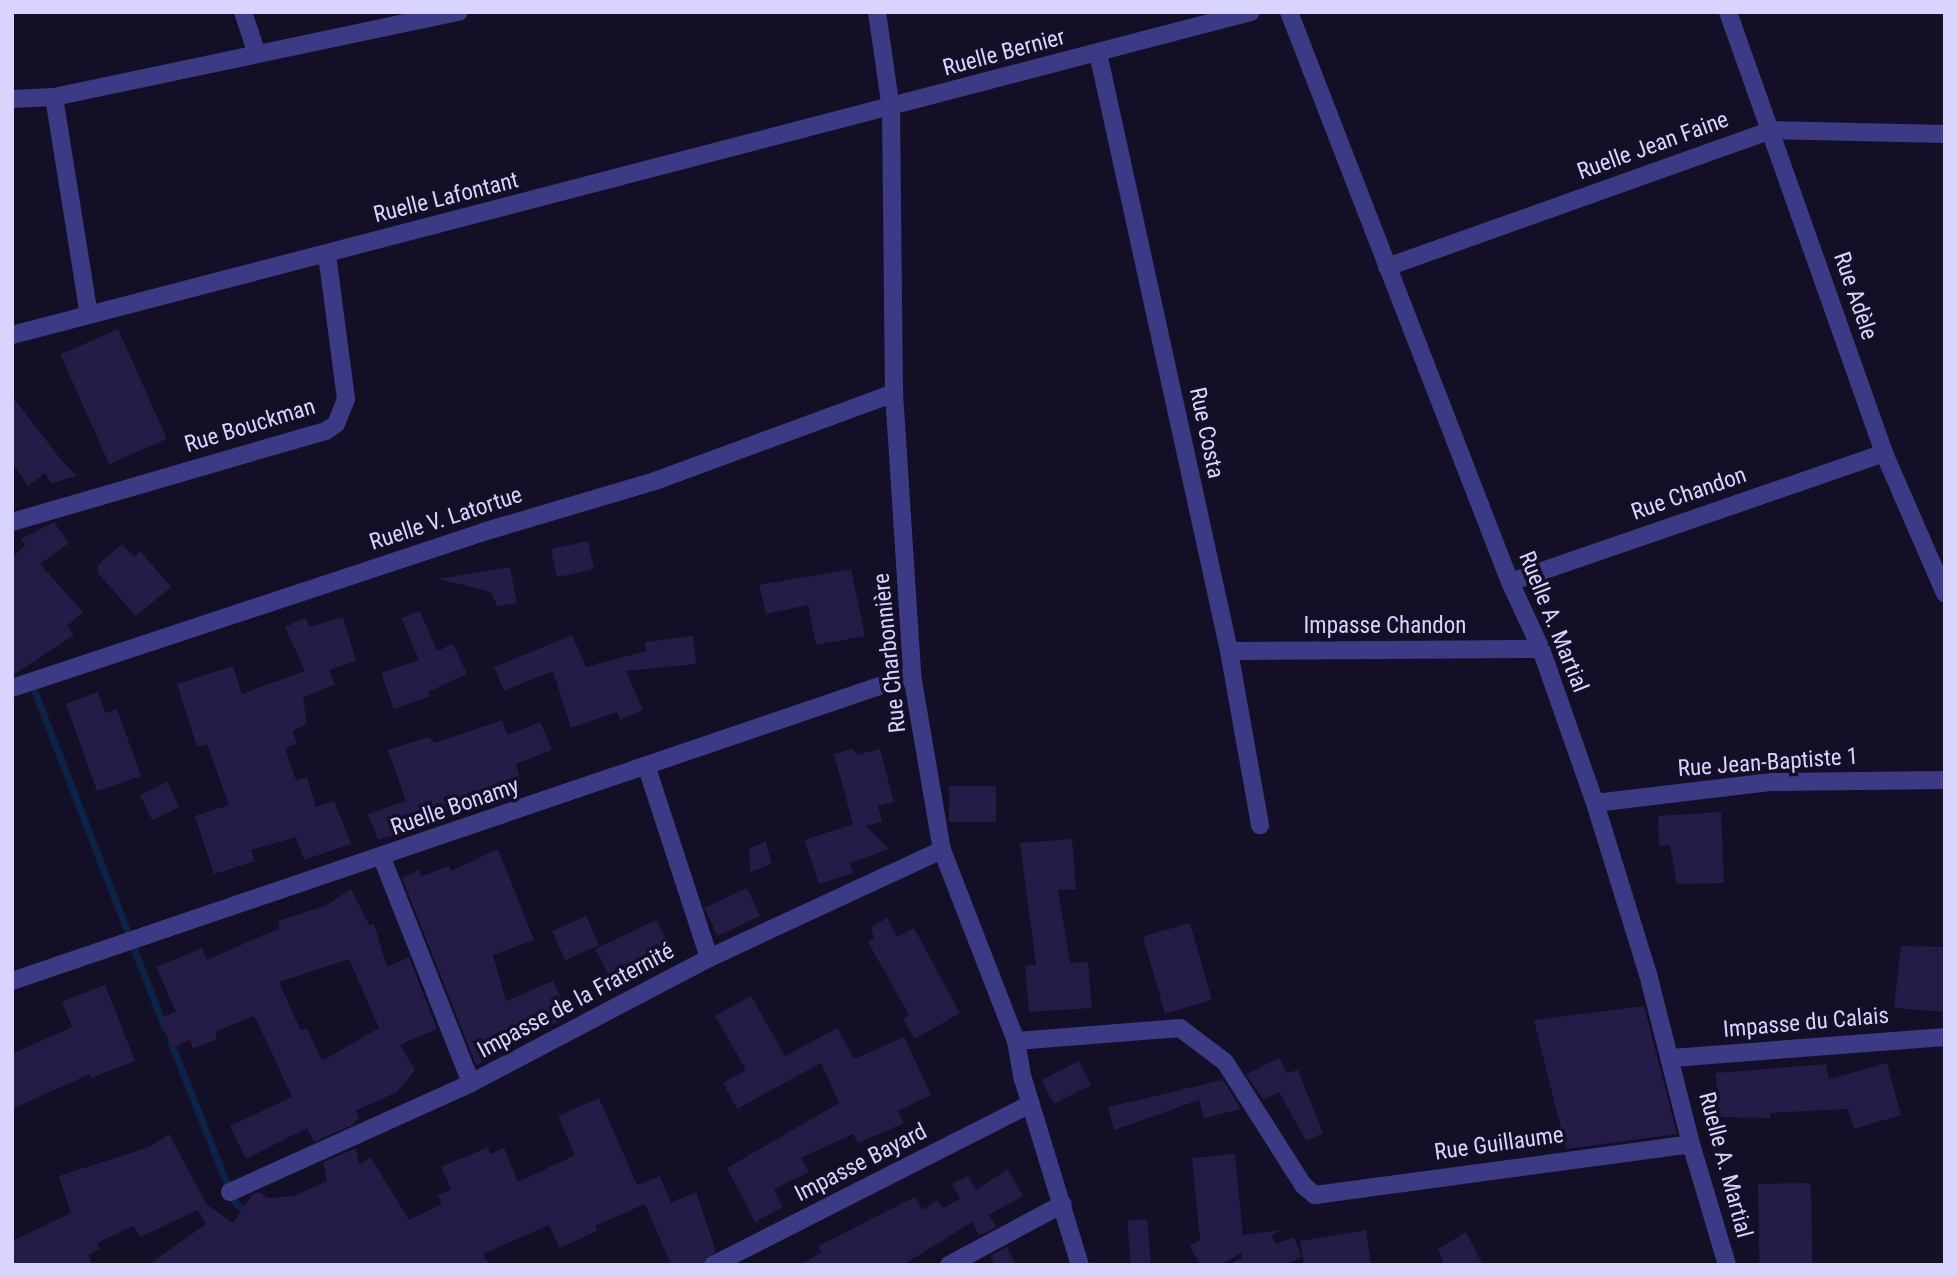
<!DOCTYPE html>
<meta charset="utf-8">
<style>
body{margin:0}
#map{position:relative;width:1957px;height:1277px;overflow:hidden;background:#130f26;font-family:"Roboto Condensed",sans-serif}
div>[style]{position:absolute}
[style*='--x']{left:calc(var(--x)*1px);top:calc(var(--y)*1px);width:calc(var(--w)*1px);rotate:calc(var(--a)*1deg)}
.stream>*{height:7px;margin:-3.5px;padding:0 3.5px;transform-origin:3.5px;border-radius:3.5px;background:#0c2248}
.building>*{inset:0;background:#241b47;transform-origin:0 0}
.minor>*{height:18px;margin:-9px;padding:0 9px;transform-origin:9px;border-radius:9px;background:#3d3a85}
span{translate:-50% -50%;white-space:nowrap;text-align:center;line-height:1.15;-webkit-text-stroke:7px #130f26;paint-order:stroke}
.street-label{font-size:23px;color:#d9d4ff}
.frame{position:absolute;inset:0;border:14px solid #d9d4ff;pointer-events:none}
</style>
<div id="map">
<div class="stream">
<i style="--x:31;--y:682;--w:370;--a:68.9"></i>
<i style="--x:170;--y:1041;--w:162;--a:68.3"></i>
<i style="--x:230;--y:1192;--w:15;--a:62"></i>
<i style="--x:237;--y:1205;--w:14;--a:30"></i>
</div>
<div class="building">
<i style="left:118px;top:329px;width:120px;height:63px;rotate:66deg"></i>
<i style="clip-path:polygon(12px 396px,63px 462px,77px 476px,51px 483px,45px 473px,28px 486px,12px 463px)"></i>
<i style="clip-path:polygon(54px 522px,69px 543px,40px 564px,83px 612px,67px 626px,74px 635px,12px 676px,12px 558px,25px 545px,21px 539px)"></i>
<i style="left:588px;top:541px;width:29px;height:38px;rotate:78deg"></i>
<i style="clip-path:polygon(122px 544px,134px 557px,140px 551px,171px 587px,136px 616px,98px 573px,98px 565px)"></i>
<i style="clip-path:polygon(510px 567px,517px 603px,497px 606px,491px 592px,439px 579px)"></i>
<i style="clip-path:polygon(851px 569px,865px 636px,816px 645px,808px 605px,766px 614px,759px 585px)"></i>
<i style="clip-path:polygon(420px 611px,437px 651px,453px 644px,467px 674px,428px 692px,430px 696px,394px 709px,381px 673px,419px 660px,401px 618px)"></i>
<i style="clip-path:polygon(343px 617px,356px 661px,329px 670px,335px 684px,303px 698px,307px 724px,293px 731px,297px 744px,285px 748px,296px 780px,307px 777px,316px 807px,334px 801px,351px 844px,304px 860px,296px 837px,251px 850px,255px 861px,214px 874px,195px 816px,229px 805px,207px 744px,197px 747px,177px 684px,233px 666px,242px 694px,305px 671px,285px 627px,305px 618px,310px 627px)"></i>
<i style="clip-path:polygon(572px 635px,586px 667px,646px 651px,645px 642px,693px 636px,696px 664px,626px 671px,643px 710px,620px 720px,617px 712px,571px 728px,553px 671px,504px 691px,494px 667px)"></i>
<i style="clip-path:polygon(98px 692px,105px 713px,117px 709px,141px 776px,97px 791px,66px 704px)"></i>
<i style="clip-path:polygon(502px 720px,507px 735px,540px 722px,552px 750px,516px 764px,520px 778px,464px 795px,469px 811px,378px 840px,368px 814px,406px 801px,388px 750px,428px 737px,435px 743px)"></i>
<i style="clip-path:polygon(853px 749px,857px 755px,880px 749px,894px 802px,878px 806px,882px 822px,866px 826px,889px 849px,850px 863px,853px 873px,819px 884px,804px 840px,853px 824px,834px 754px)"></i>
<i style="left:167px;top:782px;width:28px;height:30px;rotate:64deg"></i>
<i style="left:949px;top:786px;width:47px;height:36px"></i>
<i style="clip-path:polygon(1721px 812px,1724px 883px,1677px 884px,1670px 845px,1659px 846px,1658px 816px)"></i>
<i style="clip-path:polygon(1072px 839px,1076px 889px,1058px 890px,1070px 963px,1088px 962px,1092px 1008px,1029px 1012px,1025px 966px,1036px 965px,1020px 843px)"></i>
<i style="clip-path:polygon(766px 842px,772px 864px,750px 872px,749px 848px)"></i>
<i style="clip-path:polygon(498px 849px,534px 940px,493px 955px,506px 1001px,553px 981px,569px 1017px,490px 1052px,493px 1057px,476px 1065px,402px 878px,419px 870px,422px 876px,449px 866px,451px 871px)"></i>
<i style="left:747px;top:888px;width:31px;height:47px;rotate:65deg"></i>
<i style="clip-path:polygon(evenodd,351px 889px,369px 925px,374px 924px,387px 967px,409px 957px,437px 1029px,400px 1045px,415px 1070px,397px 1092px,355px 1111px,359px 1118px,352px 1125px,314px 1142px,307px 1128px,246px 1159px,230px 1126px,292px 1097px,257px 1021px,253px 1016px,215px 1032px,217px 1039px,193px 1049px,190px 1040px,172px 1048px,160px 1018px,176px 1012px,156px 967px,202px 948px,207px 960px,280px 928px,278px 921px,325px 906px,351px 889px,349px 959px,379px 1028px,322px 1061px,307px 1028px,301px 1031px,279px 982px,349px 959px)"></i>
<i style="left:586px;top:916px;width:32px;height:37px;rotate:66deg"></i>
<i style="clip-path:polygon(887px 918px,897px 937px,914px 928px,960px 1013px,915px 1039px,903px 1019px,909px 1015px,868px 942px,874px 939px,871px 927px)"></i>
<i style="clip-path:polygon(656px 920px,669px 944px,630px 963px,633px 969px,612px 981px,595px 949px)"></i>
<i style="left:1190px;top:923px;width:80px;height:49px;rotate:74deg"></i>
<i style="clip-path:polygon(1901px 946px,1945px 947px,1945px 1012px,1894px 1008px)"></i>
<i style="clip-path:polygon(105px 985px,135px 1061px,91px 1078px,90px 1074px,12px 1109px,12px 1054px,72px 1027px,62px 1002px)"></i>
<i style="clip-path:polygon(751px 996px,785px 1056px,837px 1028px,854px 1059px,904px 1037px,931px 1095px,898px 1111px,904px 1123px,858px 1143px,853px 1134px,801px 1158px,809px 1172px,774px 1189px,783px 1207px,755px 1222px,727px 1168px,839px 1103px,821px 1063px,737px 1109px,723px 1083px,746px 1070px,715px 1016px)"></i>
<i style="clip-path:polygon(1644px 1006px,1677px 1134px,1566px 1149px,1534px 1020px)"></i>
<i style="clip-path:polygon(1279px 1058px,1287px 1073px,1298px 1070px,1323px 1133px,1306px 1141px,1279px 1092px,1263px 1100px,1246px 1074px)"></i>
<i style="left:1079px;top:1061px;width:27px;height:42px;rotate:63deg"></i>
<i style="clip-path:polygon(1887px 1063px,1901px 1115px,1854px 1129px,1848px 1109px,1770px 1113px,1770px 1118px,1717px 1117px,1716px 1073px,1826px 1064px,1829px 1079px)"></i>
<i style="clip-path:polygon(1223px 1080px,1241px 1109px,1204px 1118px,1199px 1100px,1114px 1130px,1108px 1107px)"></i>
<i style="clip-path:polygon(599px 1098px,637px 1185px,660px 1176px,671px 1203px,696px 1192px,716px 1251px,702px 1265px,671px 1265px,645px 1204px,595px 1226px,597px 1231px,560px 1248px,549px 1225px,483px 1254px,490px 1265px,148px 1265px,206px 1224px,198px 1210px,140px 1237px,133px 1226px,97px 1243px,100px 1249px,88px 1255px,93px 1265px,12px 1265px,12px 1241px,71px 1213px,59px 1176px,149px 1147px,169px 1134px,207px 1205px,233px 1223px,253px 1194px,259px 1192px,268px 1198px,294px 1196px,327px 1181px,323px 1162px,356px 1148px,359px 1164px,371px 1158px,409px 1220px,442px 1204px,438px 1195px,451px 1189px,441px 1167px,488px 1147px,490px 1154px,504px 1148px,518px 1182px,575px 1155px,558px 1116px)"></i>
<i style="clip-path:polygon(1235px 1154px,1243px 1235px,1280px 1230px,1272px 1236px,1276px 1244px,1294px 1237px,1302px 1257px,1285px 1265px,1228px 1265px,1242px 1258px,1241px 1253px,1221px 1265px,1200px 1265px,1190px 1246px,1200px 1240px,1192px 1158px)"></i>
<i style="clip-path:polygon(1008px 1169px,1023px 1196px,989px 1215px,996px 1227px,979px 1236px,972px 1222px,903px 1265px,800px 1265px,822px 1252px,818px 1246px,915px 1197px,922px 1210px,937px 1200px,943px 1208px,960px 1199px,952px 1184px,968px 1176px,976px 1190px)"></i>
<i style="left:1811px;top:1183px;width:82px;height:53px;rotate:89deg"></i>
<i style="left:1147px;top:1219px;width:44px;height:20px;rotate:85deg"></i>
<i style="clip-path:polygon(1366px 1230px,1371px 1265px,1304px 1265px,1300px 1241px)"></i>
<i style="clip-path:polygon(1466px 1232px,1483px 1265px,1444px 1265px,1438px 1249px)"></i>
<i style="clip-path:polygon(1007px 1247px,1016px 1265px,995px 1265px,990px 1256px)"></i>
</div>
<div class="minor">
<i style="--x:243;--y:12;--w:44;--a:71.6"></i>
<i style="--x:877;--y:12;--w:98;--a:81.8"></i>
<i style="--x:891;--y:109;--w:284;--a:89.4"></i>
<i style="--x:894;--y:393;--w:283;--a:86.3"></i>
<i style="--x:912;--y:675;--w:178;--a:80.3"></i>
<i style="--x:942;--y:850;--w:205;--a:68.8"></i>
<i style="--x:1016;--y:1041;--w:39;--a:80"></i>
<i style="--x:1023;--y:1079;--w:195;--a:73"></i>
<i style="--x:1289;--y:12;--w:611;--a:68.81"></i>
<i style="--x:1510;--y:582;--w:74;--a:65.2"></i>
<i style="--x:1541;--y:649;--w:163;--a:70.7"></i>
<i style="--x:1595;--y:803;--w:179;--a:72.8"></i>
<i style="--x:1648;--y:974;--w:175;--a:75.8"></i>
<i style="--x:1691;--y:1144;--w:126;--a:73.4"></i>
<i style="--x:1728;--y:12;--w:468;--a:70.5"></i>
<i style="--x:1884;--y:453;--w:153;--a:66.5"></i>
<i style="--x:1098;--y:53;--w:612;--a:77.64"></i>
<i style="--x:1229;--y:651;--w:177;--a:79.9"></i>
<i style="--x:54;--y:97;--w:221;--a:80.9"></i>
<i style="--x:12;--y:99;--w:42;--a:-2.7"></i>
<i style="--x:54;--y:97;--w:414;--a:-11.9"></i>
<i style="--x:1387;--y:267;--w:408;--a:-19.6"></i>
<i style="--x:1771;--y:130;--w:174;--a:1.3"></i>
<i style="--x:12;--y:335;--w:1280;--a:-14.61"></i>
<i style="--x:12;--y:522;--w:327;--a:-16.2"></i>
<i style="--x:326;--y:431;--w:12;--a:-35"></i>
<i style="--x:336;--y:424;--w:27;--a:-68"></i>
<i style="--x:346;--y:399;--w:146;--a:-97.5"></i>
<i style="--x:1510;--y:582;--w:396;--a:-19"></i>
<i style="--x:1229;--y:651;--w:312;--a:-0.4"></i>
<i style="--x:12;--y:688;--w:496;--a:-18.3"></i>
<i style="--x:483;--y:532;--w:179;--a:-16.5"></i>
<i style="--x:655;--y:481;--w:255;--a:-20.2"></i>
<i style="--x:647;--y:768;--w:200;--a:71.9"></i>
<i style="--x:1595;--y:803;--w:178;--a:-6.8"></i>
<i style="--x:1772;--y:782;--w:173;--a:-0.7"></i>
<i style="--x:382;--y:858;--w:242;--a:68.4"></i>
<i style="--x:12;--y:981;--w:951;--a:-18.78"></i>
<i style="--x:1016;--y:1041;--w:165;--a:-4.5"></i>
<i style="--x:1180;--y:1028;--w:56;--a:37.1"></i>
<i style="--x:1225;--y:1062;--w:146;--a:57.6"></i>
<i style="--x:1303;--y:1185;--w:16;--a:40"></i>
<i style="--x:1315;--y:1195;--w:379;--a:-7.7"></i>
<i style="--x:1672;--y:1058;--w:274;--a:-4.4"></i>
<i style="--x:230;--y:1192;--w:265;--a:-24.3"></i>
<i style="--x:471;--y:1083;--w:269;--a:-27.7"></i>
<i style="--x:709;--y:958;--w:257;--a:-24.9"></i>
<i style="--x:713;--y:1265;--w:356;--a:-26.9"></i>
<i style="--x:949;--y:1265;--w:129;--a:-28.2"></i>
</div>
<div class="street-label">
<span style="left:1004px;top:53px;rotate:-15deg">Ruelle Bernier</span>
<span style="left:1653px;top:146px;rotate:-20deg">Ruelle Jean Faine</span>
<span style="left:446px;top:198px;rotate:-14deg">Ruelle Lafontant</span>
<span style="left:1855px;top:296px;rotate:71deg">Rue Adèle</span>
<span style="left:250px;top:426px;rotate:-17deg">Rue Bouckman</span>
<span style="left:1206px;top:433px;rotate:78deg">Rue Costa</span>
<span style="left:1689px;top:494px;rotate:-19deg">Rue Chandon</span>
<span style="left:446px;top:519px;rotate:-18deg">Ruelle V. Latortue</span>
<span style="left:1553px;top:622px;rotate:68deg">Ruelle A. Martial</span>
<span style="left:1385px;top:626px">Impasse Chandon</span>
<span style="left:890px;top:653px;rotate:-96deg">Rue Charbonnière</span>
<span style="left:1768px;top:763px;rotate:-4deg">Rue Jean-Baptiste 1</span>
<span style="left:455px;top:807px;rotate:-19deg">Ruelle Bonamy</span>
<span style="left:576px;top:1001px;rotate:-28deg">Impasse de la Fraternité</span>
<span style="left:1806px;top:1023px;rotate:-5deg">Impasse du Calais</span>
<span style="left:1499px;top:1144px;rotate:-8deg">Rue Guillaume</span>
<span style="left:861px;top:1163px;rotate:-27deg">Impasse Bayard</span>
<span style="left:1725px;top:1165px;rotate:75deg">Ruelle A. Martial</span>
</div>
<div class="frame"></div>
</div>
